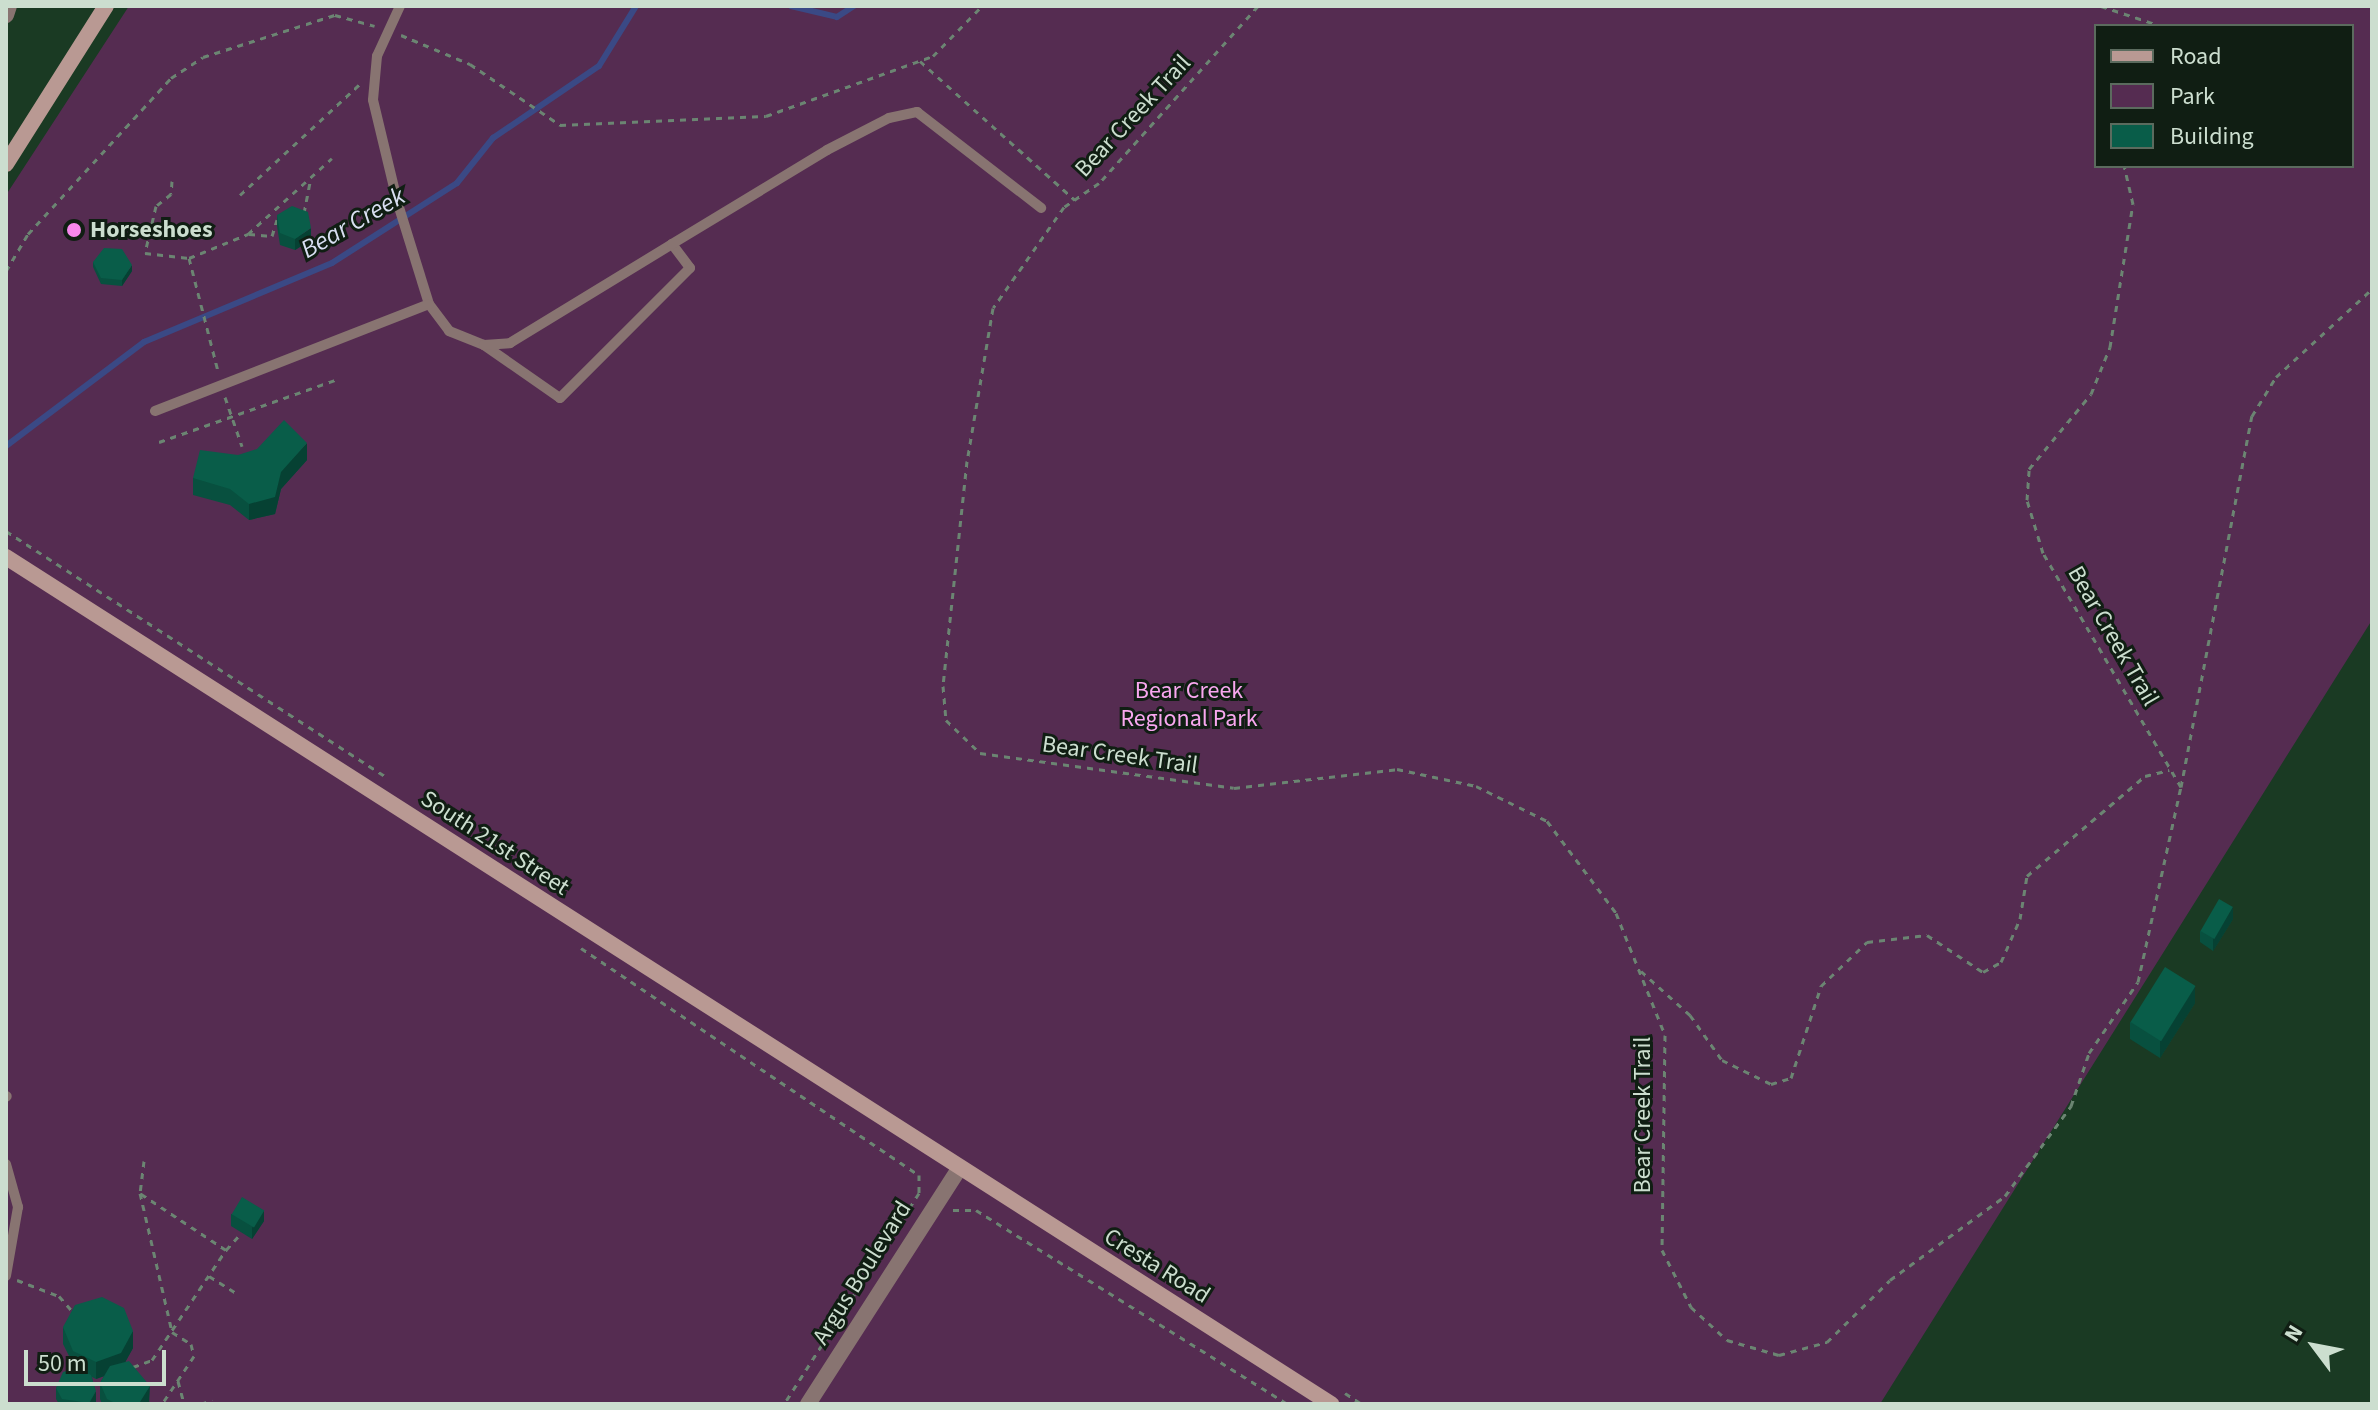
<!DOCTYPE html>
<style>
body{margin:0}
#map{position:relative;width:2378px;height:1410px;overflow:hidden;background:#1a3a23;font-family:"Source Sans 3",sans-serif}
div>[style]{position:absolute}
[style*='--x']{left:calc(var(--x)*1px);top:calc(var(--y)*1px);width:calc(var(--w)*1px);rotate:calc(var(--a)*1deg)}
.green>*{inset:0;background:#552c51}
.stream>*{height:6px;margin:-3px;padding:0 3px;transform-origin:3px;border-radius:3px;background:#3a4985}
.path>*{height:3px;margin-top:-1.5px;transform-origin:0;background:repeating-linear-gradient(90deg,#6b8572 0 6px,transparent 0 12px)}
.lane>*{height:10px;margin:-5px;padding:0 5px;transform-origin:5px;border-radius:5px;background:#887471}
.street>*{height:16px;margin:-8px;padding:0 8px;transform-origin:8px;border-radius:8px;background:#887471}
.secondary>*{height:16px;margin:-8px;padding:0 8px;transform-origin:8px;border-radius:8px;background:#b99993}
.wall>*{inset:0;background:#08503f}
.shaded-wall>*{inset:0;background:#064133}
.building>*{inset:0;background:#095d49;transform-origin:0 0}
.dots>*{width:22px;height:22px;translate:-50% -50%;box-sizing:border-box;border:4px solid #101e13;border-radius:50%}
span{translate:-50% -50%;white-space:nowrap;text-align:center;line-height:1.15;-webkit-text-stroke:6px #101e13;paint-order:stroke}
.street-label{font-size:24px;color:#ccdecf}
.poi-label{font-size:24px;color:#ccdecf;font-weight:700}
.left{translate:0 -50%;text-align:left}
.park-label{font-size:24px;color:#f8a7ef}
.water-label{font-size:26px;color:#d9dff2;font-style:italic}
.frame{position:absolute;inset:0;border:8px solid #ccdecf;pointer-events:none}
.legend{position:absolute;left:2094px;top:24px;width:260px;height:144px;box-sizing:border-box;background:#101e13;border:2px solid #5b6b5e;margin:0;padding:10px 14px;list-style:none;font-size:24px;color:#ccdecf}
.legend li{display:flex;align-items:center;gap:16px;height:40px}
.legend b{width:40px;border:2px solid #5b6b5e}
.north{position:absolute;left:2274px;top:1306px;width:80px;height:80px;-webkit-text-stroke:6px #101e13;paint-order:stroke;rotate:302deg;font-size:22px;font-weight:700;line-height:32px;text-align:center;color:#ccdecf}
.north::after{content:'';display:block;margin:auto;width:28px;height:36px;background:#ccdecf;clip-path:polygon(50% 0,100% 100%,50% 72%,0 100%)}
.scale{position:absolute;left:24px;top:1350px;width:142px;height:36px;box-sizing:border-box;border:4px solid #ccdecf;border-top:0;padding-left:10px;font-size:24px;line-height:28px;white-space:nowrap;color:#ccdecf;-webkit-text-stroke:6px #101e13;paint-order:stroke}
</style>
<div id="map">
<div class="green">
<i style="clip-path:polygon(evenodd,129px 6px,2372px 6px,2372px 620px,1880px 1404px,6px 1404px,6px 195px,129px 6px,2096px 26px,2352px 26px,2352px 166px,2096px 166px,2096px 26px)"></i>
</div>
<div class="stream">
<i style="--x:791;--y:6;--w:47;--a:13.4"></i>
<i style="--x:837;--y:17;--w:20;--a:-33"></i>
<i style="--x:6;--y:446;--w:173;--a:-37"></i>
<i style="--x:144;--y:342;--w:204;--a:-22.8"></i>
<i style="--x:332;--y:263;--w:148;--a:-32.6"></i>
<i style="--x:457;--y:183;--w:58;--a:-51.3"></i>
<i style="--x:493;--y:138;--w:128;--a:-34.2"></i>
<i style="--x:599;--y:66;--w:70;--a:-58.3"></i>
</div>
<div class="path">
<i style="--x:1258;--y:6;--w:238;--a:131.9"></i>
<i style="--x:1099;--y:183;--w:42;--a:145.6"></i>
<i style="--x:1064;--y:207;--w:123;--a:125.1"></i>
<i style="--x:993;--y:308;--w:155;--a:99.6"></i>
<i style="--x:967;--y:461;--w:226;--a:96.1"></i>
<i style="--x:943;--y:686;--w:34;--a:85"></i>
<i style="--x:946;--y:720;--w:47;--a:44.1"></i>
<i style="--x:980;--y:753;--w:256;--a:7.8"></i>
<i style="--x:1234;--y:788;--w:164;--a:-6.6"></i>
<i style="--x:1397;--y:769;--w:81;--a:12.1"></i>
<i style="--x:1476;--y:786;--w:79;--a:26.2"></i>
<i style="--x:1547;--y:821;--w:115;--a:53.1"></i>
<i style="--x:1616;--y:913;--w:131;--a:68.1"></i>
<i style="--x:1665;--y:1035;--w:215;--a:90.8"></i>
<i style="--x:1662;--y:1250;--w:64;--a:63"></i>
<i style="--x:1691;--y:1307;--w:49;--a:42.5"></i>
<i style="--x:1727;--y:1340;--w:54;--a:16.1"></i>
<i style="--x:1779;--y:1355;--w:50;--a:-15.2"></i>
<i style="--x:1827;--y:1342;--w:88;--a:-44.5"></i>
<i style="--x:1890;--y:1280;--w:142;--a:-36.1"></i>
<i style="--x:2005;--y:1196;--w:112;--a:-53.7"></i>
<i style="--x:2071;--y:1106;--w:56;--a:-71.2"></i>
<i style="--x:2089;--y:1053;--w:86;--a:-55.4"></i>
<i style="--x:2138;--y:982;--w:200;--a:-77.6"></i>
<i style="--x:2181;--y:787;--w:272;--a:-120.5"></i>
<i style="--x:2043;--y:553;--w:55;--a:-106.8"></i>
<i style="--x:2027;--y:500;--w:31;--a:-86"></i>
<i style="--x:2029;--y:469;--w:97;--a:-50.4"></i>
<i style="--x:2091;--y:394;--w:51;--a:-68"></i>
<i style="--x:2110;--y:347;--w:145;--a:-80.9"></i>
<i style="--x:2133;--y:204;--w:39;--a:-103"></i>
<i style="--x:2101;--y:6;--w:63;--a:18.4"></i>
<i style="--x:401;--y:35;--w:75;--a:22.8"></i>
<i style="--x:470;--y:64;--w:109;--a:34.1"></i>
<i style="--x:560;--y:125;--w:206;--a:-2.5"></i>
<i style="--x:766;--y:116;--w:177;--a:-19.8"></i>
<i style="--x:933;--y:56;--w:70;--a:-45.6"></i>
<i style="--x:920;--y:61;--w:208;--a:41.9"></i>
<i style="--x:172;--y:181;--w:13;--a:94"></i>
<i style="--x:171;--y:194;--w:19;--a:141"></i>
<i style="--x:156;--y:206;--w:48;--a:103.2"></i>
<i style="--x:145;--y:253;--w:44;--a:6.5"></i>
<i style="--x:189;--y:258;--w:64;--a:-22.1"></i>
<i style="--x:248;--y:234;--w:113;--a:-42.1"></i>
<i style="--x:240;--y:195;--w:165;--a:-42.8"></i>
<i style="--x:304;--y:213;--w:33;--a:-79"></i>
<i style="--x:249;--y:234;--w:23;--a:5"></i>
<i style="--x:272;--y:236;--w:17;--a:-73"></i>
<i style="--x:189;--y:258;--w:117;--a:75.6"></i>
<i style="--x:6;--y:271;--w:43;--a:-59.3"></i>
<i style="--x:28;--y:234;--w:212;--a:-47.5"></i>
<i style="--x:171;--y:78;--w:38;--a:-33"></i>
<i style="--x:203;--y:57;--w:139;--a:-17.7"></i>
<i style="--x:335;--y:15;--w:41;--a:15.4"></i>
<i style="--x:225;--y:397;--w:52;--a:70.9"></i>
<i style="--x:159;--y:442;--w:190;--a:-19.4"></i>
<i style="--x:6;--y:531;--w:453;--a:32.9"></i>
<i style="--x:2181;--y:787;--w:378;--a:-79.2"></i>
<i style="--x:2252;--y:416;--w:46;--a:-58.4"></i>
<i style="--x:2276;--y:377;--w:130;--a:-42.5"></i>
<i style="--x:581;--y:948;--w:407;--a:33.9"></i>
<i style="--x:919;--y:1175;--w:18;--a:90"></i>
<i style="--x:919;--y:1193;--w:250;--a:122.6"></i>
<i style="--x:1641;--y:971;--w:66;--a:41.9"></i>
<i style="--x:1690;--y:1015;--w:55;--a:54.6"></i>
<i style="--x:1722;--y:1060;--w:55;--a:26.1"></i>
<i style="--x:1771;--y:1084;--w:21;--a:-17"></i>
<i style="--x:1791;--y:1078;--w:97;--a:-71.9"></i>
<i style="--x:1821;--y:986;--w:64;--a:-43.7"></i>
<i style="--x:1867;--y:942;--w:60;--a:-6.7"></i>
<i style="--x:1927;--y:935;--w:67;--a:33.5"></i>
<i style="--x:1983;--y:972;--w:21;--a:-29"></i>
<i style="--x:2001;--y:962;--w:47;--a:-66.2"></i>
<i style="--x:2020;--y:919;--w:44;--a:-80.8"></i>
<i style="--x:2027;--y:876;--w:155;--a:-40.3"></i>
<i style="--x:2145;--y:776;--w:25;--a:-14"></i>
<i style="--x:144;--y:1161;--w:32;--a:97"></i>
<i style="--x:140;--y:1193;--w:143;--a:77"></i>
<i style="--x:172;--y:1332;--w:22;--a:32"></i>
<i style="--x:191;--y:1344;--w:12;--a:76"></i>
<i style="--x:194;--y:1356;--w:58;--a:123.7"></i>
<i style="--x:953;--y:1210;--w:23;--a:0"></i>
<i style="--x:976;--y:1210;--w:367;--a:31.9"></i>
<i style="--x:226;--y:1250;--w:24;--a:-48"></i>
<i style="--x:209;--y:1276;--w:32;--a:32"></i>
<i style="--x:17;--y:1280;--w:45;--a:20.9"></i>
<i style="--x:59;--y:1296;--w:20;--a:49"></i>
<i style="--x:133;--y:1367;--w:20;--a:-20"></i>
<i style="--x:152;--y:1360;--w:133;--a:-56.1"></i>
<i style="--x:226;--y:1250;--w:103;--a:-146.5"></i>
<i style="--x:178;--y:1381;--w:24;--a:75"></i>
<i style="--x:1345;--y:1393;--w:20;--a:33"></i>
<i style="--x:201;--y:1404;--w:12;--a:-20"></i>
</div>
<div class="lane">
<i style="--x:400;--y:6;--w:55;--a:114.7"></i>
<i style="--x:377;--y:56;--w:44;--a:95.2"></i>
<i style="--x:373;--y:100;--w:107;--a:76.5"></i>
<i style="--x:398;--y:204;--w:105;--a:72.8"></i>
<i style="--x:429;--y:304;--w:34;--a:53"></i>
<i style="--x:449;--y:331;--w:38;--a:22"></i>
<i style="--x:672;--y:244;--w:30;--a:53"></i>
<i style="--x:690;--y:268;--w:184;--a:135"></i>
<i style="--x:560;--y:398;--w:93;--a:-145.1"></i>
<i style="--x:484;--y:345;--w:26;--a:-4"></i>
<i style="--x:510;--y:343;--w:190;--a:-31.4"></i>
<i style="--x:672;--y:244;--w:181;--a:-31.2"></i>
<i style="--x:827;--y:150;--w:70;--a:-27.3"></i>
<i style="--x:889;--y:118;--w:29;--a:-12"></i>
<i style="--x:917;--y:112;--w:157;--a:37.7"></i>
<i style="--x:155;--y:411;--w:294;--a:-21.3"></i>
<i style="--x:6;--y:1097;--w:1;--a:-45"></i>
<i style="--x:6;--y:1164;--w:45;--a:74.4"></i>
<i style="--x:18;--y:1207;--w:70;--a:99.9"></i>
</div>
<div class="street">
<i style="--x:6;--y:15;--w:9;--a:-72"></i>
<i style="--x:808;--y:1404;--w:278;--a:-57.3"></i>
</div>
<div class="secondary">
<i style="--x:6;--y:164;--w:187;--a:-57.7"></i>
<i style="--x:6;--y:557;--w:1573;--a:32.59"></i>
</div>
<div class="wall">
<i style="clip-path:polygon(277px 215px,311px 240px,295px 250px,280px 245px,277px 226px)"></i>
<i style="clip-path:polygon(93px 262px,132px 271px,122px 286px,101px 284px,93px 267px)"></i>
<i style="clip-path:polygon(238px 455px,307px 460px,281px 489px,275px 514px,249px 520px,230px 505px,193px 495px,193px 478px)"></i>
<i style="clip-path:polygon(2233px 919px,2213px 951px,2200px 942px,2200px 931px)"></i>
<i style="clip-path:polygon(2195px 1003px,2160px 1058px,2130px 1039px,2130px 1022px)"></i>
<i style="clip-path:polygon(231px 1214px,264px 1221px,252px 1239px,231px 1226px)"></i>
<i style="clip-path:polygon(63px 1327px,133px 1348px,125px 1362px,150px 1403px,149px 1404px,102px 1404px,100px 1399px,100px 1383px,104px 1376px,96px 1379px,92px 1377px,96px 1402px,95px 1404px,59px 1404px,56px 1399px,56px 1388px,75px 1368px,63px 1344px)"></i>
</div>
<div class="shaded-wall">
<i style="clip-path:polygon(311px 228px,311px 240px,295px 250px,295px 239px)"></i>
<i style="clip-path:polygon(132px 265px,132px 271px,122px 286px,122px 280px)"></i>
<i style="clip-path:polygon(307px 443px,307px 460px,281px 489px,275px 514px,249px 520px,249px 504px)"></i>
<i style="clip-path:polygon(2233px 907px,2233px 919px,2213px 951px,2213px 939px)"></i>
<i style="clip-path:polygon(2195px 986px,2195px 1003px,2160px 1058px,2160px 1041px)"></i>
<i style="clip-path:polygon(264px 1210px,264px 1221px,252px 1239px,252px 1228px)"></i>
<i style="clip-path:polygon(133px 1331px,133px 1348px,121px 1370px,96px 1379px,96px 1362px)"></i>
<i style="clip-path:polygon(150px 1386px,149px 1404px,135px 1404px)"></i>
<i style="clip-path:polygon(96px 1391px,96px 1402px,95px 1404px,89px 1404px)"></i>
</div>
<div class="building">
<i style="clip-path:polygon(292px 206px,308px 212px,311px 228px,295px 239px,280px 233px,277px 215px)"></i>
<i style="clip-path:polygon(104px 248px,122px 249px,132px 265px,122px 280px,101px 278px,93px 262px)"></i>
<i style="clip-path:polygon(284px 420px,307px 443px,281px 472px,275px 497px,249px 504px,230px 489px,193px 478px,200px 450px,238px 455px,257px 449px)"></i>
<i style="left:2219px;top:899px;width:16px;height:37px;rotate:30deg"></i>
<i style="left:2165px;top:967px;width:36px;height:65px;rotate:32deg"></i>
<i style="left:242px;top:1197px;width:26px;height:20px;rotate:31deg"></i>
<i style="clip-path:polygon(102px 1297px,124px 1308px,133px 1331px,121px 1353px,96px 1362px,73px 1351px,63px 1327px,75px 1305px)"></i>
<i style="clip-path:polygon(129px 1361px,150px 1386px,140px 1402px,135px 1404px,117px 1404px,107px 1399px,100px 1383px,110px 1366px)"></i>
<i style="clip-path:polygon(76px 1368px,91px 1375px,96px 1391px,89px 1403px,62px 1399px,56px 1388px,63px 1372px)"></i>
</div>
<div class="dots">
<i style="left:74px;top:230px;background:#f788ec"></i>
</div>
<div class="street-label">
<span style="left:1133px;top:116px;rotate:-47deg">Bear Creek Trail</span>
<span style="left:2113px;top:636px;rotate:60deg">Bear Creek Trail</span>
<span style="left:1120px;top:755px;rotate:8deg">Bear Creek Trail</span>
<span style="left:495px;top:843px;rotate:33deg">South 21st Street</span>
<span style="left:1643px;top:1115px;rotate:-90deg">Bear Creek Trail</span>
<span style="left:1157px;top:1266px;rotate:32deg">Cresta Road</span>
<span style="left:862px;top:1273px;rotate:-58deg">Argus Boulevard</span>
</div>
<div class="poi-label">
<span class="left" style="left:90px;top:230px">Horseshoes</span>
</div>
<div class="park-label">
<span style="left:1189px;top:705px">Bear Creek<br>Regional Park</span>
</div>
<div class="water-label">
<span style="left:353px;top:223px;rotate:-30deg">Bear Creek</span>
</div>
<div class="frame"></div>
<ul class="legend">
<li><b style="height:10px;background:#b99993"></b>Road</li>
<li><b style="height:22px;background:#552c51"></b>Park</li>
<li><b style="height:22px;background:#095d49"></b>Building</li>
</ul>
<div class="north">N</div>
<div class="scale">50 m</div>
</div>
